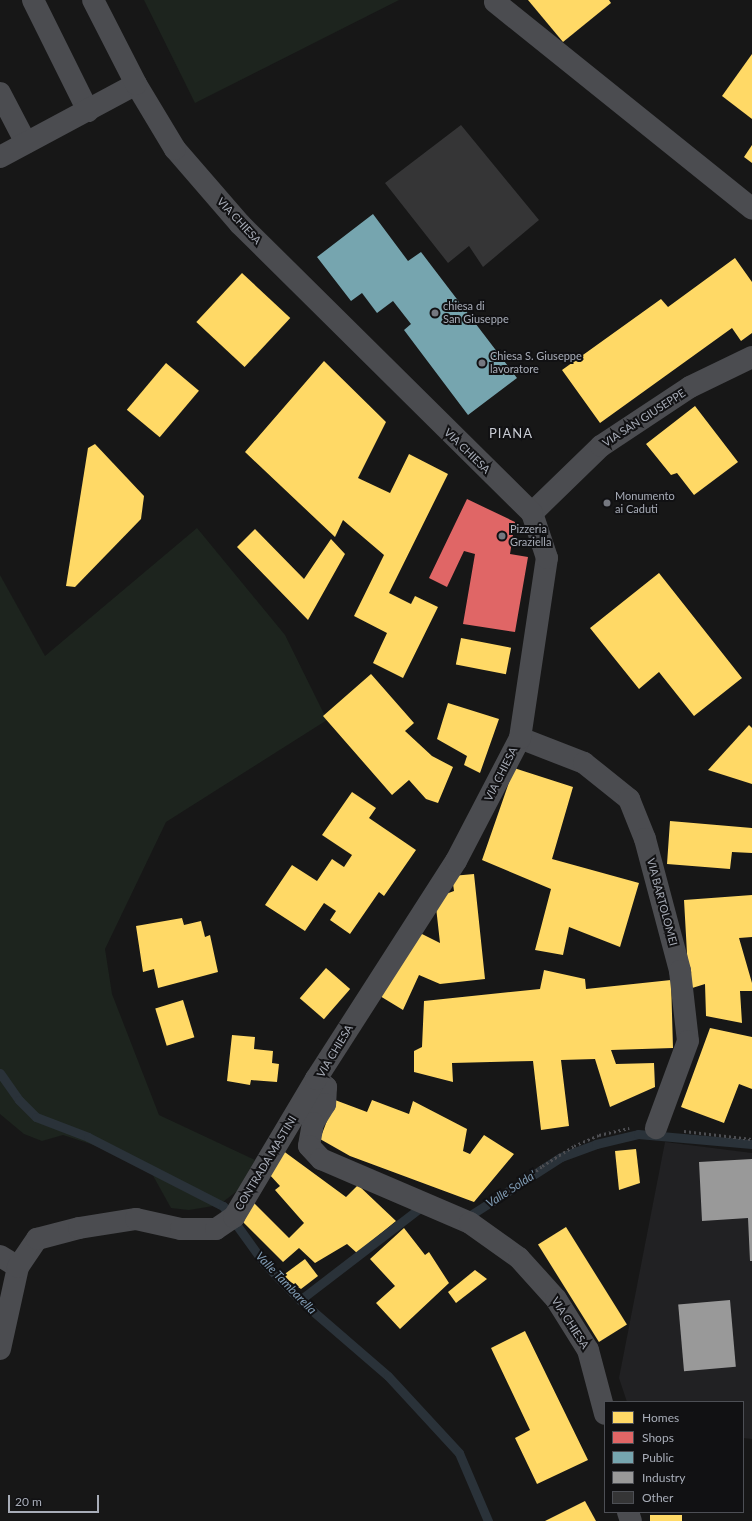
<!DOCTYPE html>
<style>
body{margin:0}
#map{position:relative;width:752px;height:1521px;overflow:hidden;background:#171717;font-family:Lato,sans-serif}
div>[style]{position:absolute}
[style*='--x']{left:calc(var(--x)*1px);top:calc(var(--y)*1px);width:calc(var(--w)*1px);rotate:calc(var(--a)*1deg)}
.built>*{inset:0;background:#212123}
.green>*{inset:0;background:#1d241e}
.homes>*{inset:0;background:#ffd966;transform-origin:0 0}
.shops>*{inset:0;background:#e06666}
.public>*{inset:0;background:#76a5af}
.industry>*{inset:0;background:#999;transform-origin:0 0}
.stream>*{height:9px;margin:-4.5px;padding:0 4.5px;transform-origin:4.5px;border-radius:4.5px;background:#2a3239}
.building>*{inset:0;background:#353536}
.path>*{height:2.5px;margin-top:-1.25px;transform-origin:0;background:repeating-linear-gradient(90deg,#4d4e52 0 2px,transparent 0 5px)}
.minor>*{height:22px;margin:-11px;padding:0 11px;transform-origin:11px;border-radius:11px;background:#4b4c50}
.dots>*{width:11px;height:11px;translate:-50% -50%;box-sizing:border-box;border:2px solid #111113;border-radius:50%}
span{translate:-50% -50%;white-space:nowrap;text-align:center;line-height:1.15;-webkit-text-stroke:4px #111113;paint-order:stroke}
.street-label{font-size:11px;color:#a8adb8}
.poi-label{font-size:11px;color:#a8adb8}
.left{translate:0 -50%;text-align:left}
.water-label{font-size:12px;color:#7f9bb3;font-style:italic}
.quarter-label{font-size:13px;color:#c9ccd4;letter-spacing:1px}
.legend{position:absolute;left:604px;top:1401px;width:140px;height:112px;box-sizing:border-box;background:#111113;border:1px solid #4d4f55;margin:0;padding:5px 7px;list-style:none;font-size:12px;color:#a8adb8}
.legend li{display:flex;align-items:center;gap:8px;height:20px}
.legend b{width:20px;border:1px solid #4d4f55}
.scale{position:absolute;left:8px;top:1495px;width:91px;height:18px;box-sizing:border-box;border:2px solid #a8adb8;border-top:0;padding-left:5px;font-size:12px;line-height:14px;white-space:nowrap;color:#a8adb8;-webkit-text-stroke:3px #111113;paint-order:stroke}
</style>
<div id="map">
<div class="built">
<i style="clip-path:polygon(665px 1142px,752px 1153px,752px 1439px,743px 1438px,743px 1402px,627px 1402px,619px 1378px)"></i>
</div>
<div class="green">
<i style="clip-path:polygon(144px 0,399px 0,195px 103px)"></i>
<i style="clip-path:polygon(197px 528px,285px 635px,327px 720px,166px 822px,105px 949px,112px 994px,159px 1115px,255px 1160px,237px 1191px,219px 1205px,189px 1210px,171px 1208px,151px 1172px,106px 1149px,63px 1135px,42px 1141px,24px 1134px,0 1114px,0 575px,45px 656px)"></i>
</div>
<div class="homes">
<i style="clip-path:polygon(528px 0,609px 0,611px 3px,563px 42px)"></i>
<i style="clip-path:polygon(752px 54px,752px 119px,722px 96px)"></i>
<i style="clip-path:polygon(752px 145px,752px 163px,744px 157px)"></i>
<i style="clip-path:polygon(735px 258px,752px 282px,752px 333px,741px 341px,732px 328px,600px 423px,562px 370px,661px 299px,668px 307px)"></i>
<i style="left:242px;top:273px;width:66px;height:67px;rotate:43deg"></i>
<i style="clip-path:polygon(324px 361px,386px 422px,358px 478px,390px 493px,409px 454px,448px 474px,389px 593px,411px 604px,415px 596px,438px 607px,403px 678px,373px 663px,387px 633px,354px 616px,384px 555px,343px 520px,335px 537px,245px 452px)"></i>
<i style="left:166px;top:363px;width:43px;height:61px;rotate:40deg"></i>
<i style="clip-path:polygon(695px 406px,738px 462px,694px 495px,677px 473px,671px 475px,646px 444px)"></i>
<i style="clip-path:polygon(95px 444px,144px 496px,141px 519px,75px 587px,66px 586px,88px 448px)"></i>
<i style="clip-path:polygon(255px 529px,304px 579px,331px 539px,345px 554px,308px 620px,237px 547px)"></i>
<i style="clip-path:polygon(659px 573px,742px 678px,694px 716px,659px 672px,639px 689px,590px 628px)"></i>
<i style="left:461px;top:638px;width:51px;height:27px;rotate:11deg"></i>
<i style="clip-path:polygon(371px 674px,414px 723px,405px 731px,432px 756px,453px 767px,438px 803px,426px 799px,409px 780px,392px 795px,323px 716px)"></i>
<i style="clip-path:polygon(448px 703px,499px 719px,480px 773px,464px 765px,467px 756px,437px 739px)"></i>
<i style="clip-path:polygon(749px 725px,752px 728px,752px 784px,708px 770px)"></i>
<i style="clip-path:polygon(514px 768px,573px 787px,552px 859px,639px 883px,620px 947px,569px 927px,563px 955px,535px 950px,551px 889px,482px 860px)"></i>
<i style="clip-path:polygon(352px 792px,376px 808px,369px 818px,416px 850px,384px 896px,379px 892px,350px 934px,330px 920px,336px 911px,324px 903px,305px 931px,265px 905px,292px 865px,317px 881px,332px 859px,344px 867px,352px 855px,322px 835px)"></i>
<i style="clip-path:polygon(670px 821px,752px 828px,752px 853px,732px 852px,730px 869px,667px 864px)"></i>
<i style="clip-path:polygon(474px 874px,485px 979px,440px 984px,419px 975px,403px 1010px,375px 993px,412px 929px,440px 943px,435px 898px,454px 891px,452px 876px)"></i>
<i style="clip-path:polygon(752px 895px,752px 937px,739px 938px,752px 983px,752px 991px,740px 991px,742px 1023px,706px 1016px,705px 984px,689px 989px,684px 900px)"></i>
<i style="clip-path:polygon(182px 918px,184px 925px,201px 921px,205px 937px,210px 935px,218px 972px,158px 988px,154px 969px,143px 972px,136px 926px)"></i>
<i style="left:326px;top:968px;width:32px;height:40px;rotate:41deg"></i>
<i style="clip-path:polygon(544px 970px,585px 979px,586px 989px,671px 980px,673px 1048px,611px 1050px,616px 1064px,654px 1063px,655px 1087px,610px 1107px,595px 1059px,561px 1060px,569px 1126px,541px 1130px,533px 1061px,452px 1063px,453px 1082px,414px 1072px,414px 1051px,422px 1047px,424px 1001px,540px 989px)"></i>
<i style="left:183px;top:1000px;width:39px;height:29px;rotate:73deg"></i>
<i style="clip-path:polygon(710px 1028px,752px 1037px,752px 1089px,739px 1084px,724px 1123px,681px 1107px)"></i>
<i style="clip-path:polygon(232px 1035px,255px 1037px,254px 1049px,273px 1051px,272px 1063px,279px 1064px,277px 1082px,251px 1080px,250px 1085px,227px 1081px)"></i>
<i style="clip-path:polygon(335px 1100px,367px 1112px,372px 1100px,409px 1114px,413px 1101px,467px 1129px,463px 1151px,470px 1154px,484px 1135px,514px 1154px,474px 1202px,350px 1156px,320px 1139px)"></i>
<i style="clip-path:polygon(636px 1149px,640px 1183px,619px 1190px,615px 1151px)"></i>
<i style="clip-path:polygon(282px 1150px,346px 1197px,358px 1185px,396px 1221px,357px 1253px,347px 1244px,315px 1263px,299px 1248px,283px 1262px,243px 1222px,254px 1203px,289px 1238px,304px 1223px,275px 1190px,280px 1186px,269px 1174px)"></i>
<i style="left:566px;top:1227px;width:115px;height:33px;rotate:58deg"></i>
<i style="clip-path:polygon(404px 1228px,425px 1255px,429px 1252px,449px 1283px,400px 1329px,376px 1303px,395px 1286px,370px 1259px)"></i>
<i style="clip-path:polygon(305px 1259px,318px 1276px,301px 1289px,282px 1276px)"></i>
<i style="clip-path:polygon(475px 1270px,487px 1279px,456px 1303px,448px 1292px)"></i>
<i style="clip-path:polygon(525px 1331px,588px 1460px,537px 1484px,515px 1438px,530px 1430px,491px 1348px)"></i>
<i style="clip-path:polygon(585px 1501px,596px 1521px,545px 1521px)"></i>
<i style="left:650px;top:1515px;width:32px;height:6px"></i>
</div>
<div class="shops">
<i style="clip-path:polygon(467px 499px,515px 522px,510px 554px,528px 557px,515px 632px,463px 624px,475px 554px,464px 551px,447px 587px,429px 578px)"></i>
</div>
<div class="public">
<i style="clip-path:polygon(373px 214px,408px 261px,421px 252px,517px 378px,468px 415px,404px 330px,411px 324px,393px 301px,377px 313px,362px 293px,351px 301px,317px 257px)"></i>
</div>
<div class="industry">
<i style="clip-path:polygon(752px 1159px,752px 1261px,750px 1261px,748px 1218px,702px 1221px,699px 1162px)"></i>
<i style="left:730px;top:1300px;width:67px;height:52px;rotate:85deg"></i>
</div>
<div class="stream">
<i style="--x:0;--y:1073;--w:33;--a:55"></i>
<i style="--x:19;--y:1100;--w:24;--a:45"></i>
<i style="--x:36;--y:1117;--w:56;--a:21"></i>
<i style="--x:88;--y:1137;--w:152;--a:27.1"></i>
<i style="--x:223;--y:1206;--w:70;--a:54.3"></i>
<i style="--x:264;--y:1263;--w:52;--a:45.8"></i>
<i style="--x:300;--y:1300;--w:116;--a:40.8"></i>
<i style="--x:388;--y:1376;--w:105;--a:47.3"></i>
<i style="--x:459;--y:1453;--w:74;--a:66.9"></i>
<i style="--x:463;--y:1214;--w:6;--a:18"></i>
<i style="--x:469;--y:1216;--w:109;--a:-32.7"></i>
<i style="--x:561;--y:1157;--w:37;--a:-20"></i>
<i style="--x:596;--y:1144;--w:43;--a:-13.4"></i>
<i style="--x:638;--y:1134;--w:114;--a:5"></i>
<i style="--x:300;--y:1300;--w:156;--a:-37.5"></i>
</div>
<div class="building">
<i style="clip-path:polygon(461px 125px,539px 220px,483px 267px,469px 246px,448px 263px,385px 183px)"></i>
</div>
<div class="path">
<i style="--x:684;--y:1131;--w:68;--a:6.7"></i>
<i style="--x:493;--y:1205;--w:63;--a:-38.5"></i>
<i style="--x:542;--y:1166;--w:38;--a:-32"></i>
<i style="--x:574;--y:1146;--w:27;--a:-24"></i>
<i style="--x:599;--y:1135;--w:31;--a:-13"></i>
</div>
<div class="minor">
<i style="--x:33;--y:0;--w:124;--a:63.6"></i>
<i style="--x:495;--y:2;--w:330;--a:38.8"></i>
<i style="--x:0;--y:93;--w:56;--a:62.5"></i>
<i style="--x:0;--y:157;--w:154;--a:-28.2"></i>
<i style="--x:532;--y:513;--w:96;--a:-44.2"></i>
<i style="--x:601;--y:446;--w:107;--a:-33.5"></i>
<i style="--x:690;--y:387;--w:69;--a:-25.8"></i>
<i style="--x:520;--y:738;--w:69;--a:21.3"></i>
<i style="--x:584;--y:763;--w:58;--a:38.7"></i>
<i style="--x:629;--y:799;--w:43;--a:68.2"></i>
<i style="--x:645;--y:839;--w:137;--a:75.1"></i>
<i style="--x:680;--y:971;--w:70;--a:83.5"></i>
<i style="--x:688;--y:1041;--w:93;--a:110.2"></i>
<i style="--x:316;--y:1079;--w:13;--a:39"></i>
<i style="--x:326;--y:1087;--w:17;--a:93"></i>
<i style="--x:325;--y:1104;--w:22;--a:122"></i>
<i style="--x:313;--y:1123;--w:23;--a:100"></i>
<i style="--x:309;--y:1146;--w:18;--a:47"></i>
<i style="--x:321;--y:1159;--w:162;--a:23.2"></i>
<i style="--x:470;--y:1223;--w:60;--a:35.5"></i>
<i style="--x:519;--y:1258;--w:55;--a:47.9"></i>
<i style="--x:556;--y:1299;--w:60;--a:57.9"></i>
<i style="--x:588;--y:1350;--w:66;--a:75.1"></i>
<i style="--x:0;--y:1256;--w:21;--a:31"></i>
<i style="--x:0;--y:1349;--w:84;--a:-77.6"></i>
<i style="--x:18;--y:1267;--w:34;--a:-56"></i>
<i style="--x:37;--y:1239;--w:43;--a:-14.7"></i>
<i style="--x:79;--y:1228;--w:58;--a:-9"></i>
<i style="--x:136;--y:1219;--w:46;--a:12.5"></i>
<i style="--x:181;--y:1229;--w:35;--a:0"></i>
<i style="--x:216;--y:1229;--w:22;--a:-34"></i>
<i style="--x:234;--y:1217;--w:161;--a:-59.3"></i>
<i style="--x:316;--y:1079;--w:259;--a:-57.3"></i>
<i style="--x:456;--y:861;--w:139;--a:-62.5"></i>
<i style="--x:520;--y:738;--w:182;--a:-81.5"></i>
<i style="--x:547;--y:558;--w:47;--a:-108.4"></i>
<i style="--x:532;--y:513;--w:411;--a:-135.3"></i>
<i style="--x:240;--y:224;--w:99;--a:-130.9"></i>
<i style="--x:175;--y:149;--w:76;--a:-121"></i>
<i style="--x:136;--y:84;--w:94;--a:-117.1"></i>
<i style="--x:628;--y:1512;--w:9;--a:72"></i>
</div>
<div class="dots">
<i style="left:435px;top:313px;background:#757880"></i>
<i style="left:482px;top:363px;background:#757880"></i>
<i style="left:607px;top:503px;background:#757880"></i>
<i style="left:502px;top:536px;background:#757880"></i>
</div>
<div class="street-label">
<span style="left:239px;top:221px;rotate:47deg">VIA CHIESA</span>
<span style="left:644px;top:418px;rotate:-33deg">VIA SAN GIUSEPPE</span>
<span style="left:467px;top:451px;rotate:44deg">VIA CHIESA</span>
<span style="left:501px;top:774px;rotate:-63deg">VIA CHIESA</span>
<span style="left:662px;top:902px;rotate:75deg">VIA BARTOLOMEI</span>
<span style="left:335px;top:1051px;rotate:-59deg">VIA CHIESA</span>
<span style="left:266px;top:1163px;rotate:-59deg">CONTRADA MASTINI</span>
<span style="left:570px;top:1323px;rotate:57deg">VIA CHIESA</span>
</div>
<div class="poi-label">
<span class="left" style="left:443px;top:313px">chiesa di<br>San Giuseppe</span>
<span class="left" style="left:490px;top:363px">Chiesa S. Giuseppe<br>lavoratore</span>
<span class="left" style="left:615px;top:503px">Monumento<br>ai Caduti</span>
<span class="left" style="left:510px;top:536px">Pizzeria<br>Graziella</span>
</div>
<div class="water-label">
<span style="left:511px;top:1189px;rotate:-33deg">Valle Solda'</span>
<span style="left:286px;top:1283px;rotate:46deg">Valle Tambarella</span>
</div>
<div class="quarter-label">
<span style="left:511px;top:433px">PIANA</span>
</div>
<ul class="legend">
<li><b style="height:11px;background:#ffd966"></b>Homes</li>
<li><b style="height:11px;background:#e06666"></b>Shops</li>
<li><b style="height:11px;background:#76a5af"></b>Public</li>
<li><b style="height:11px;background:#999"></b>Industry</li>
<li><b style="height:11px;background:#353536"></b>Other</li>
</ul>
<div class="scale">20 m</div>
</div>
